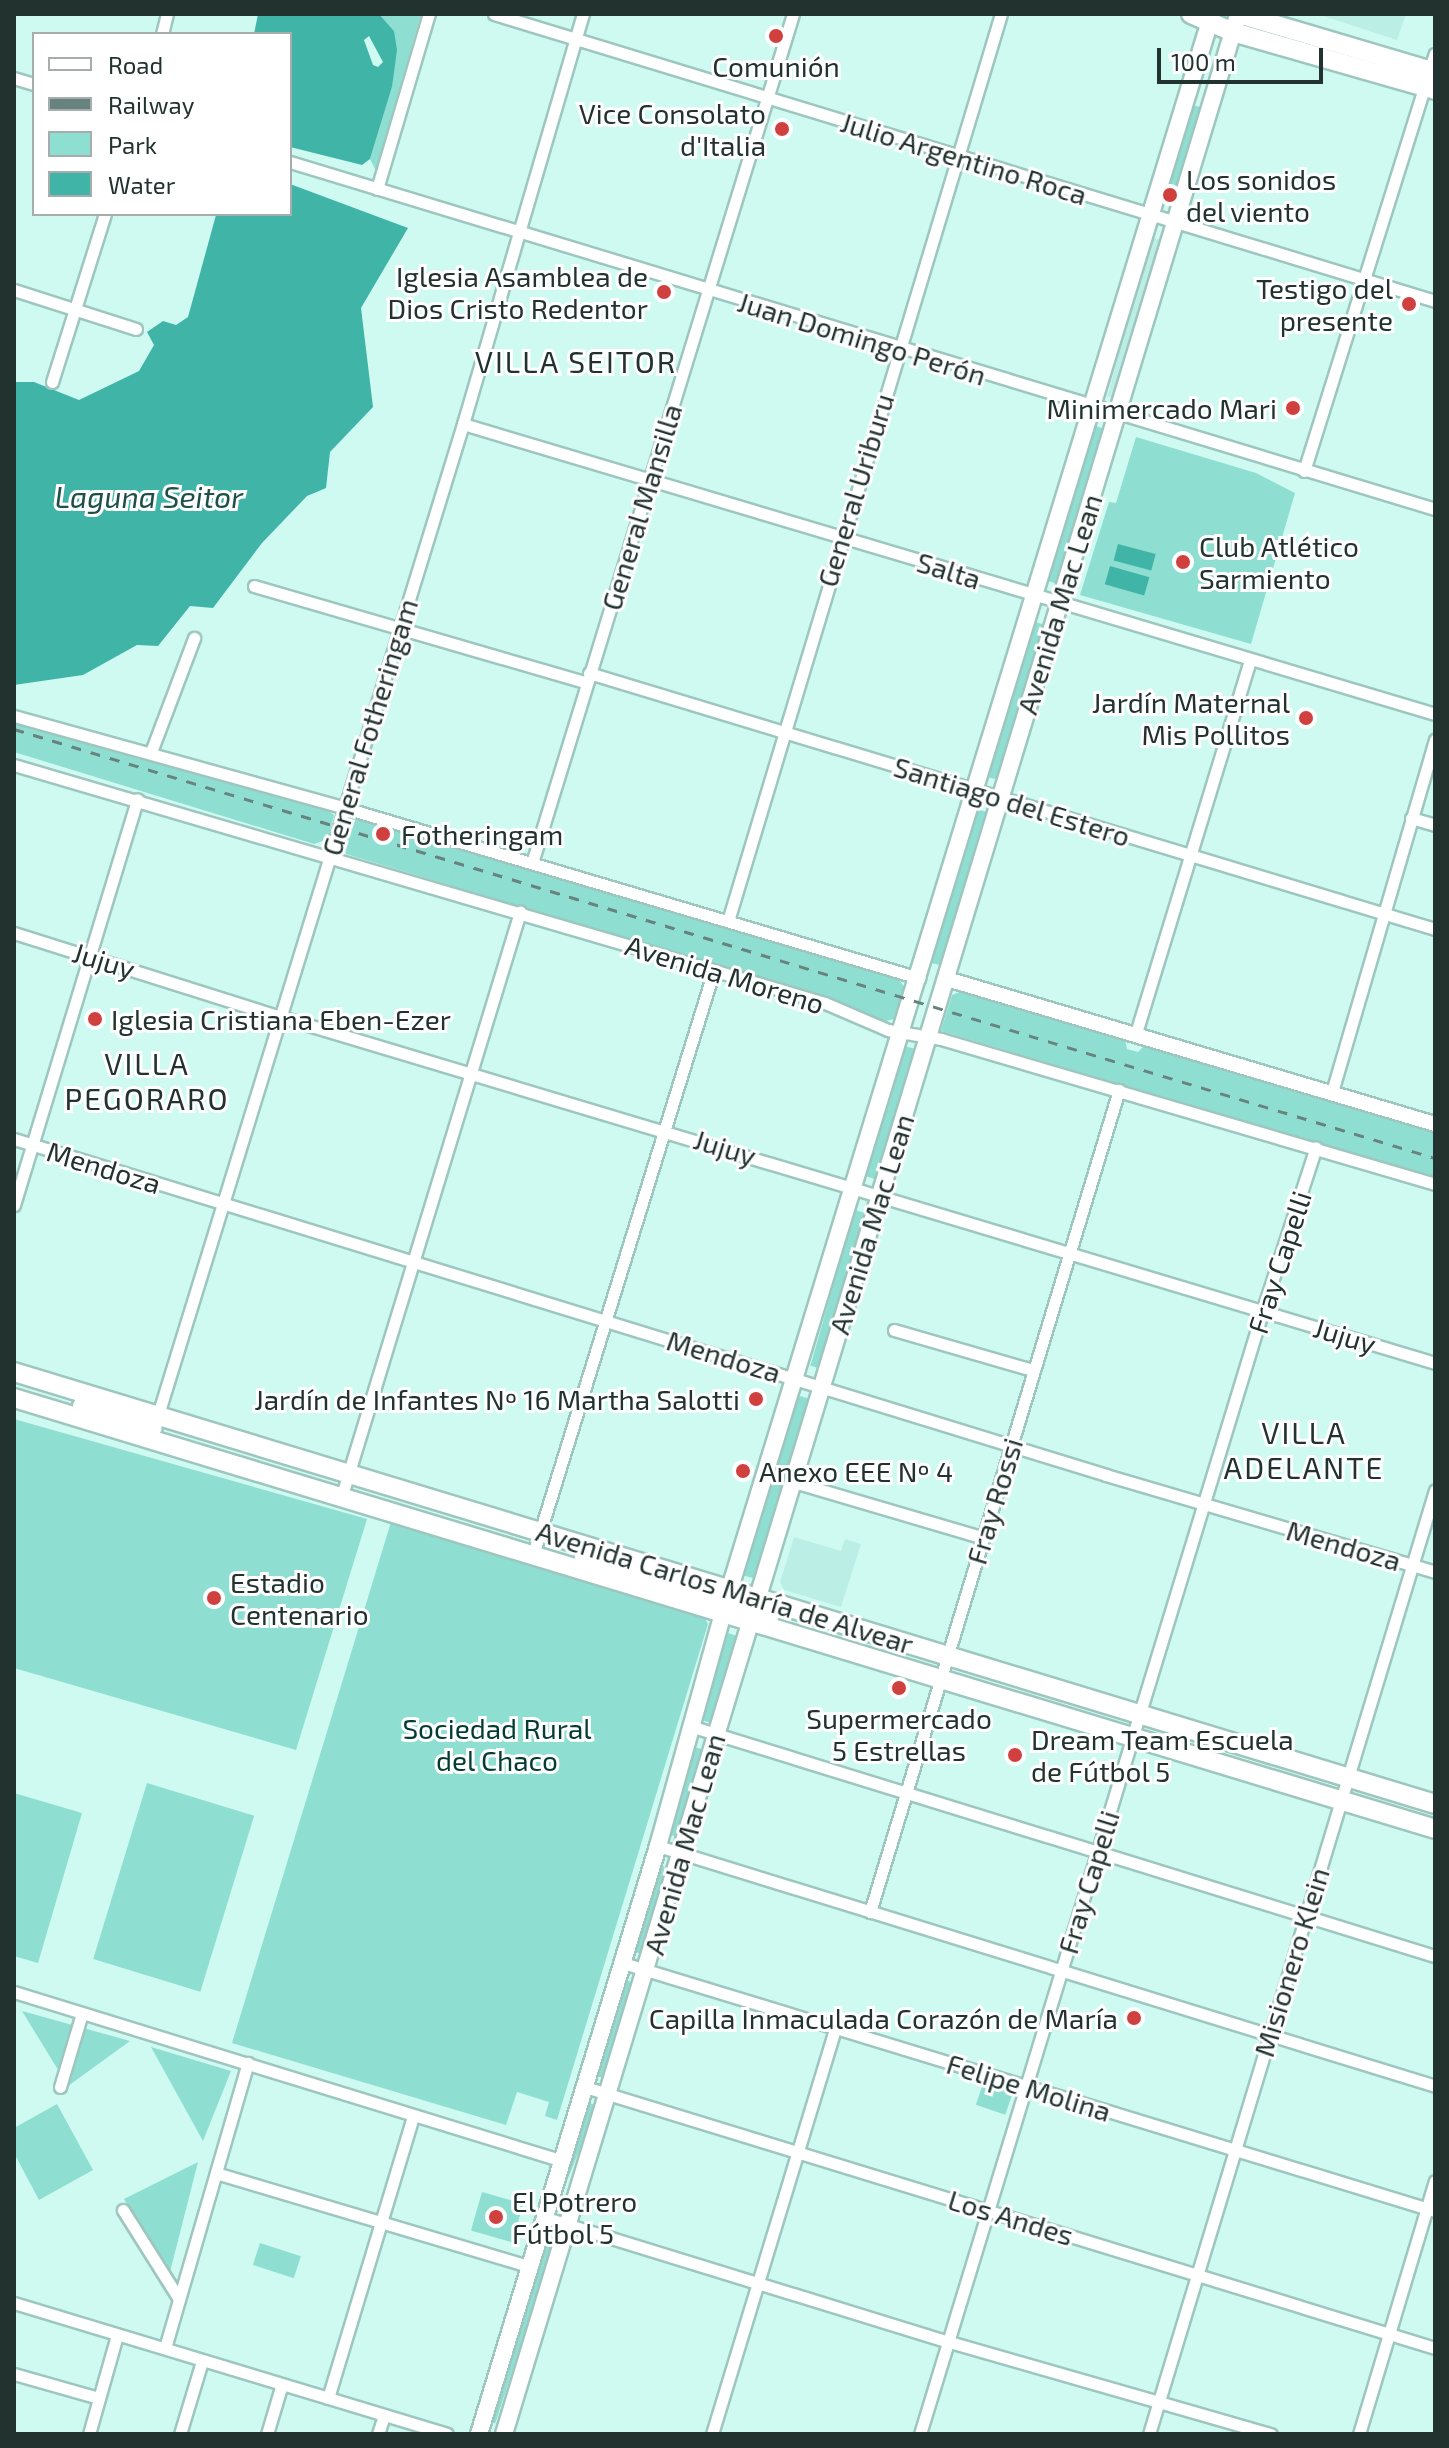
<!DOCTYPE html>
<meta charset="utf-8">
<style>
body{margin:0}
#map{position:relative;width:1449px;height:2448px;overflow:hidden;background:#cffaf2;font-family:"Exo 2",sans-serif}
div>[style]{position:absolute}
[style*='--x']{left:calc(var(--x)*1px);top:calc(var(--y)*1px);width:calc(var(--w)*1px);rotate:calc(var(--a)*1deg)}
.built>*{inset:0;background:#bbefe6;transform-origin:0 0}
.green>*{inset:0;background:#8eded1;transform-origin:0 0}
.water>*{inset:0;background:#40b5a7;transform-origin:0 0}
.roads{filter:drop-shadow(2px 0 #9dc6bf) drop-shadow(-2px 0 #9dc6bf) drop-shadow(0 2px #9dc6bf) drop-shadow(0 -2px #9dc6bf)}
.minor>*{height:11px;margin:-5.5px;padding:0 5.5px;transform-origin:5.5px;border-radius:5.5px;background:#fff}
.tertiary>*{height:14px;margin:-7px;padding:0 7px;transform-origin:7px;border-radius:7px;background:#fff}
.secondary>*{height:16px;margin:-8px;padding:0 8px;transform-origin:8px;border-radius:8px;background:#fff}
.primary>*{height:18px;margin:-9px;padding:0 9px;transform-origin:9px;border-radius:9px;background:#fff}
.rail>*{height:3px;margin-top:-1.5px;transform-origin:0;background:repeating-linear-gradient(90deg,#68837e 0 10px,transparent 0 20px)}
.dots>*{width:22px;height:22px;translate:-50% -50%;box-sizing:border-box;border:4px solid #fff;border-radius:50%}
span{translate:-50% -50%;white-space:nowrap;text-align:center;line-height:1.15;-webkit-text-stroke:6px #fff;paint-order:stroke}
.poi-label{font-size:28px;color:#21322f}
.right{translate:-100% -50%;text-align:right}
.left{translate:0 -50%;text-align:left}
.street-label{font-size:28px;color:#21322f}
.park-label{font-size:28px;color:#043b35}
.neighbourhood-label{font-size:30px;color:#21322f;letter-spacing:2px}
.water-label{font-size:30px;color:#1e4f48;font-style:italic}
.frame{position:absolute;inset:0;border:16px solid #21322f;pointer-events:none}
.legend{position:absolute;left:32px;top:32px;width:260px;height:184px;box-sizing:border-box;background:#fff;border:2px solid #a6adac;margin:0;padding:10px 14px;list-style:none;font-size:24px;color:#21322f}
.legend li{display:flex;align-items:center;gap:16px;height:40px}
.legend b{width:40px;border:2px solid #a6adac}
.scale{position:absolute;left:1157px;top:48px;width:166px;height:36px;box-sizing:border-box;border:4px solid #21322f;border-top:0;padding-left:10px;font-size:24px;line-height:28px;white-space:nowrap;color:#21322f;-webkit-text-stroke:6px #fff;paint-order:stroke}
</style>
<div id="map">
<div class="built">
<i style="clip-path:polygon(1317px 14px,1406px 14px,1397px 40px)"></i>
<i style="left:1150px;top:237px;width:16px;height:165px;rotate:15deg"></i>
<i style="clip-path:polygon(794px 1537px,841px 1551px,845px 1539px,861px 1544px,841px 1607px,784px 1590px,780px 1582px)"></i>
</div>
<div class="green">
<i style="clip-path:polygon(379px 14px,421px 14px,376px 171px,370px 159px,392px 87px,394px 31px)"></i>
<i style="clip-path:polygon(1192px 105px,1200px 107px,1202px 113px,1176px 200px,1171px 203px,1163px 200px)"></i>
<i style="left:1092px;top:425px;width:14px;height:162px;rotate:17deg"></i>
<i style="clip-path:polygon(1136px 437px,1256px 473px,1295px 493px,1251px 644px,1080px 595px,1109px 502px,1116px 503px)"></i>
<i style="left:1032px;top:621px;width:14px;height:162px;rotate:17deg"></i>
<i style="clip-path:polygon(14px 721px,322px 807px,334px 815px,328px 839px,314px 844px,14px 752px)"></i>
<i style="clip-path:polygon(976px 809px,987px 812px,944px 966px,931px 963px)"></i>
<i style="clip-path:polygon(355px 817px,898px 979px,906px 989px,902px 1006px,894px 1019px,882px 1022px,842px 1003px,346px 854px,341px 841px,345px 824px)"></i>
<i style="clip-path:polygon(962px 991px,1125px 1040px,1127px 1049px,1138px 1052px,1148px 1042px,1435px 1132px,1435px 1177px,941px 1031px,952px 995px)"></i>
<i style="left:905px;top:1046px;width:14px;height:136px;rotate:17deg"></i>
<i style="left:855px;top:1210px;width:15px;height:162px;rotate:16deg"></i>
<i style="clip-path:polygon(800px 1396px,807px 1398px,809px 1405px,756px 1579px,742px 1575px,794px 1403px)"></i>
<i style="clip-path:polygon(14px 1419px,367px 1519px,296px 1750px,14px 1668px)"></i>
<i style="clip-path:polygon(391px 1522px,703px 1615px,708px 1624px,557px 2120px,545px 2116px,549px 2102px,517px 2092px,506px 2125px,232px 2043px)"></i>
<i style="left:728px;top:1633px;width:13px;height:91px;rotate:18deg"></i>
<i style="left:694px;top:1747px;width:11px;height:91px;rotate:15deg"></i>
<i style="left:147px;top:1783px;width:112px;height:184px;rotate:17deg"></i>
<i style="clip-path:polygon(14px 1793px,82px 1813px,38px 1963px,14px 1956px)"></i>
<i style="left:658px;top:1865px;width:12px;height:90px;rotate:14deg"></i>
<i style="left:624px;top:1980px;width:11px;height:100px;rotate:15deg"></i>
<i style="clip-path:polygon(22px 2011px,130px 2041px,68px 2086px)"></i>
<i style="clip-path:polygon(151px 2047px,231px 2071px,203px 2141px)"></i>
<i style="left:984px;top:2081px;width:31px;height:25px;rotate:19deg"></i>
<i style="left:587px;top:2102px;width:11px;height:109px;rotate:22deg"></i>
<i style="clip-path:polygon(57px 2104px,93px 2170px,39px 2200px,14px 2153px,14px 2128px)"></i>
<i style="clip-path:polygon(198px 2162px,170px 2272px,124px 2199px)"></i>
<i style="left:482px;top:2192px;width:43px;height:40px;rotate:16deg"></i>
<i style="left:546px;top:2238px;width:9px;height:192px;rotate:18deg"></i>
<i style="left:260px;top:2243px;width:43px;height:23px;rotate:18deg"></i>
</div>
<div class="water">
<i style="clip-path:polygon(evenodd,258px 14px,379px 14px,394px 31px,397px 50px,392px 87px,370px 159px,362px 165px,290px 147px,290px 34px,254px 34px,258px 14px,369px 36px,383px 62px,378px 67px,373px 65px,364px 40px,369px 36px)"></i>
<i style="clip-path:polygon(290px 184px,408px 228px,361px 308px,373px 407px,330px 452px,326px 488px,307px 496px,262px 543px,213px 608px,190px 606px,158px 646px,137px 645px,83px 675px,14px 685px,14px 382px,34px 382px,79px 400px,139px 371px,154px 345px,147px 332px,163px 321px,176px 325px,188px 317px,216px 215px,290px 214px)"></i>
<i style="left:1118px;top:544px;width:39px;height:17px;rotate:15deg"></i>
<i style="left:1110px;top:566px;width:41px;height:19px;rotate:16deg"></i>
</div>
<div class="roads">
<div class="minor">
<i style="--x:494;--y:14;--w:984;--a:16.96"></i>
<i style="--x:162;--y:34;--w:21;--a:-76"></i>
<i style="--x:14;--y:78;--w:21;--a:17"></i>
<i style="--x:290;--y:162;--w:1196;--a:16.86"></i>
<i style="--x:377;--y:189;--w:183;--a:-73.5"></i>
<i style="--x:14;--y:290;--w:128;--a:17.7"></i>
<i style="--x:52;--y:382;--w:176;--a:-72.5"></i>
<i style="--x:463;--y:424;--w:1014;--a:16.61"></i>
<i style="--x:1304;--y:471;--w:437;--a:-72.6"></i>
<i style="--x:254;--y:586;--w:345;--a:16.2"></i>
<i style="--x:589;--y:673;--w:884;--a:16.84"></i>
<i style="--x:14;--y:716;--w:344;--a:15.5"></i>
<i style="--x:345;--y:808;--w:599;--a:16.5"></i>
<i style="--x:151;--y:752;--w:122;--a:-69.3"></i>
<i style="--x:14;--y:765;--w:845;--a:16.36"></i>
<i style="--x:825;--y:1003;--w:69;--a:23.2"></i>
<i style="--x:888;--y:1030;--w:54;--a:9.6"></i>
<i style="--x:941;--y:1039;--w:515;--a:16.36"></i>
<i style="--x:1411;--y:818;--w:25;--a:16"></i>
<i style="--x:532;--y:863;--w:888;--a:-72.91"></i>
<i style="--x:728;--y:921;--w:947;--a:-73.25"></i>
<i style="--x:14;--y:933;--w:277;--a:17.5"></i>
<i style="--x:278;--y:1016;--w:1208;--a:16.69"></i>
<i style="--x:1136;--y:1033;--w:390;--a:-73"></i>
<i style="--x:1332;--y:1092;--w:367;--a:-73.7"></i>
<i style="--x:14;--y:1139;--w:1143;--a:17.1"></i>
<i style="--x:1106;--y:1475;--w:343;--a:16.4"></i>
<i style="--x:14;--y:1205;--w:424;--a:-73.1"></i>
<i style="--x:894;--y:1330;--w:145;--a:16.1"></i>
<i style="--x:157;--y:1418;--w:1040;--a:-72.89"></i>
<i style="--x:463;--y:424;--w:427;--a:-73.7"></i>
<i style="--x:794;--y:1482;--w:195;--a:16.4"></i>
<i style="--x:342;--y:1495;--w:610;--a:-73.02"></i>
<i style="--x:533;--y:1555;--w:612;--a:-72.81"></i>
<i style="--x:690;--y:1726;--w:780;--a:17.16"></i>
<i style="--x:658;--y:1846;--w:813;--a:17.16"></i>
<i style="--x:870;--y:1912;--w:859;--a:-73.15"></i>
<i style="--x:623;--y:1963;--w:849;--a:16.98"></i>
<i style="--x:14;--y:1992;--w:574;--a:17.11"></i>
<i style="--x:60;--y:2087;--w:77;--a:-73.4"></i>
<i style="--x:585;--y:2087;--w:889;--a:17.07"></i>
<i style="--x:216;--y:2173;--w:329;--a:16.6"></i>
<i style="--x:123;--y:2210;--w:105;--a:57.8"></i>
<i style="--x:546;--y:2218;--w:418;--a:17.1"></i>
<i style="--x:946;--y:2341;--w:338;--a:16"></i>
<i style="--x:14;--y:2303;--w:452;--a:16.8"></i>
<i style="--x:165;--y:2348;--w:297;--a:-73.8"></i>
<i style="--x:14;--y:2374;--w:88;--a:15.8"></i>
<i style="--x:328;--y:2398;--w:295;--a:-73.2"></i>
<i style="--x:89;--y:2434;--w:103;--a:-74.2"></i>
<i style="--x:180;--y:2434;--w:76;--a:-73.2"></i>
<i style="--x:267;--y:2434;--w:52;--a:-73.3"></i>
<i style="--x:378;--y:2434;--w:20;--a:-72"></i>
<i style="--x:712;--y:2434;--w:423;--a:-73.1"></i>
<i style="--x:920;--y:2434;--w:1176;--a:-73.04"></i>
<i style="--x:1263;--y:1309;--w:170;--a:-71.9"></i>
<i style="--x:1149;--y:2434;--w:986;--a:-73.14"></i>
<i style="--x:1359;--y:2434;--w:264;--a:-73.3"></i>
</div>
<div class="tertiary">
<i style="--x:947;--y:979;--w:509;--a:16.55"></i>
</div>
<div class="secondary">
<i style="--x:479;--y:2434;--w:615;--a:-73.07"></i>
<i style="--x:658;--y:1846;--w:268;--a:-74.4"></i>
<i style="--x:730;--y:1588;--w:1646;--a:-72.97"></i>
<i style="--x:504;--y:2434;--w:2524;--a:-73.12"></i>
</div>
<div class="primary">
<i style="--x:1191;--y:14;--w:46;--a:23.2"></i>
<i style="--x:1233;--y:32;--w:210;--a:16"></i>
<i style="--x:1239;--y:14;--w:204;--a:16.5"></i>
<i style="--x:14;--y:1372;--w:1485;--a:16.91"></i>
<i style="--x:14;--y:1398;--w:1485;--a:16.87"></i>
<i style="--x:82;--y:1406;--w:74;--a:17.2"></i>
<i style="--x:584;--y:1557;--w:195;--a:17"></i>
</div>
</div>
<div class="rail">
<i style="--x:14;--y:729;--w:1484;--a:16.8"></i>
</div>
<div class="dots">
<i style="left:776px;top:36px;background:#cf403e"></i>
<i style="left:782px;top:129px;background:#cf403e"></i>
<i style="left:1170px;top:195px;background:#cf403e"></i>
<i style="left:664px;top:292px;background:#cf403e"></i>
<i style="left:1409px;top:304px;background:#cf403e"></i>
<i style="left:1293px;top:408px;background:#cf403e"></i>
<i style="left:1183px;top:562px;background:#cf403e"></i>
<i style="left:1306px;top:718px;background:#cf403e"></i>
<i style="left:383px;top:834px;background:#cf403e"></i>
<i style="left:95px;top:1019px;background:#cf403e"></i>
<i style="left:756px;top:1399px;background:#cf403e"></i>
<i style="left:743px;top:1471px;background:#cf403e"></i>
<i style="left:214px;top:1598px;background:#cf403e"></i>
<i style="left:899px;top:1688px;background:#cf403e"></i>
<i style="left:1015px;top:1755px;background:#cf403e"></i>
<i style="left:1134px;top:2018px;background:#cf403e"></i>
<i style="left:496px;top:2217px;background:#cf403e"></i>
</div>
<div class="poi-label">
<span style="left:776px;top:66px">Comunión</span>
<span class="right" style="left:766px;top:129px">Vice Consolato<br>d'Italia</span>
<span class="left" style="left:1186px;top:195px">Los sonidos<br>del viento</span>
<span class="right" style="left:648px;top:292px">Iglesia Asamblea de<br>Dios Cristo Redentor</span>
<span class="right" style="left:1393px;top:304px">Testigo del<br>presente</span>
<span class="right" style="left:1277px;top:408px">Minimercado Mari</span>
<span class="left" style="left:1199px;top:562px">Club Atlético<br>Sarmiento</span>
<span class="right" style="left:1290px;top:718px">Jardín Maternal<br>Mis Pollitos</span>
<span class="left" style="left:401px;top:834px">Fotheringam</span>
<span class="left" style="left:111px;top:1019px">Iglesia Cristiana Eben-Ezer</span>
<span class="right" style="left:740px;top:1399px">Jardín de Infantes Nº 16 Martha Salotti</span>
<span class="left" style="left:759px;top:1471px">Anexo EEE Nº 4</span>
<span class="left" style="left:230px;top:1598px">Estadio<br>Centenario</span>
<span style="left:899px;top:1734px">Supermercado<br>5 Estrellas</span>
<span class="left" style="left:1031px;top:1755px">Dream Team Escuela<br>de Fútbol 5</span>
<span class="right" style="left:1118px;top:2018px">Capilla Inmaculada Corazón de María</span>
<span class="left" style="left:512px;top:2217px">El Potrero<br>Fútbol 5</span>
</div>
<div class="street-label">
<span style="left:964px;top:158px;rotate:17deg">Julio Argentino Roca</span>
<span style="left:862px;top:338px;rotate:17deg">Juan Domingo Perón</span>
<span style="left:855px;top:490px;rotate:-73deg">General Uriburu</span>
<span style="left:641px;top:507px;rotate:-73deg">General Mansilla</span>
<span style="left:949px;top:570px;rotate:17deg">Salta</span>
<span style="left:1059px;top:604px;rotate:-73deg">Avenida Mac Lean</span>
<span style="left:369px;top:727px;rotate:-73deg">General Fotheringam</span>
<span style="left:1012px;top:801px;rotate:17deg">Santiago del Estero</span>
<span style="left:104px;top:960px;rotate:17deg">Jujuy</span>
<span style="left:725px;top:974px;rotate:17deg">Avenida Moreno</span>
<span style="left:725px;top:1147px;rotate:17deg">Jujuy</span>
<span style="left:104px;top:1167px;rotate:17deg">Mendoza</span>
<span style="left:871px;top:1224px;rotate:-73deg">Avenida Mac Lean</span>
<span style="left:1279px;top:1262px;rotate:-72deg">Fray Capelli</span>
<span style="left:1345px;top:1335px;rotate:17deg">Jujuy</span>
<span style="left:724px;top:1356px;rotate:17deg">Mendoza</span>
<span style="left:994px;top:1501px;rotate:-73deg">Fray Rossi</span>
<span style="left:1344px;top:1545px;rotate:16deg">Mendoza</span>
<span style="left:725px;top:1587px;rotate:17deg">Avenida Carlos María de Alvear</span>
<span style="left:684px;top:1844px;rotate:-74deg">Avenida Mac Lean</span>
<span style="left:1088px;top:1882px;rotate:-73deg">Fray Capelli</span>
<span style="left:1291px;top:1962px;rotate:-73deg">Misionero Klein</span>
<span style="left:1029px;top:2087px;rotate:17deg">Felipe Molina</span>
<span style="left:1011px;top:2217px;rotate:17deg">Los Andes</span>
</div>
<div class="park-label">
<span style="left:497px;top:1744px">Sociedad Rural<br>del Chaco</span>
</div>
<div class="neighbourhood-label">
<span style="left:576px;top:361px">VILLA SEITOR</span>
<span style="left:147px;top:1080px">VILLA<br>PEGORARO</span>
<span style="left:1304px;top:1449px">VILLA<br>ADELANTE</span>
</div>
<div class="water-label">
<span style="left:149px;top:496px">Laguna Seitor</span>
</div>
<div class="frame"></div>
<ul class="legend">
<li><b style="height:10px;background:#fff"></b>Road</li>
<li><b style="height:10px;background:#68837e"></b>Railway</li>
<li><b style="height:22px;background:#8eded1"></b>Park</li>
<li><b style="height:22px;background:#40b5a7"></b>Water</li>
</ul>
<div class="scale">100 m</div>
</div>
